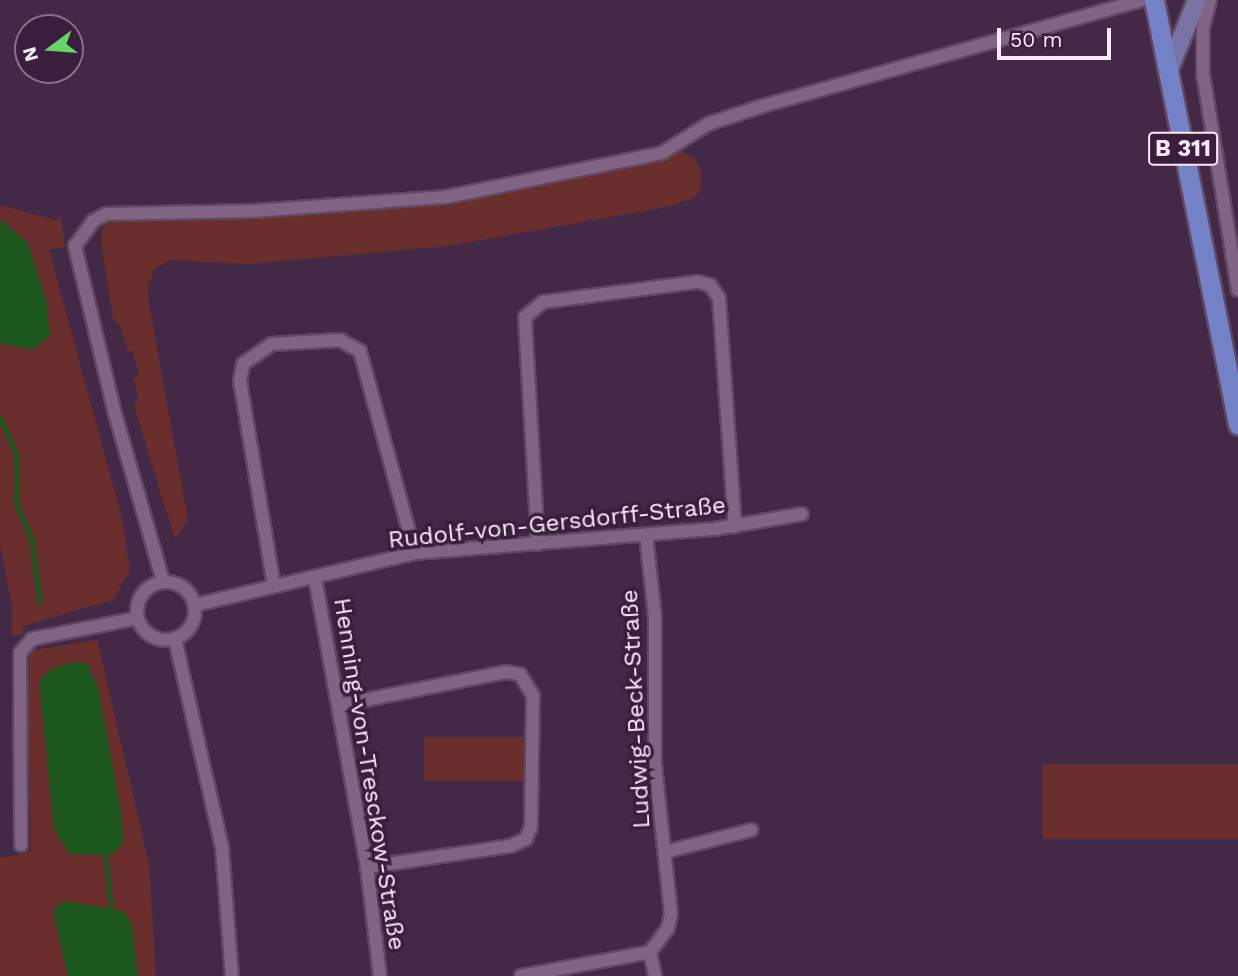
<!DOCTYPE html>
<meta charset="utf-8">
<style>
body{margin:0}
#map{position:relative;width:1238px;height:976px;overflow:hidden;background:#432946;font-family:"Work Sans",sans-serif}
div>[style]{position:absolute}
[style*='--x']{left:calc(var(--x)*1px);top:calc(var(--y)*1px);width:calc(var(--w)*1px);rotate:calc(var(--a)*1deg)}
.green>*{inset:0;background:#6a2f2d;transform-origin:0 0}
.water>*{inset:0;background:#1d581f}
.stream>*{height:4.5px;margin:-2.25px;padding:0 2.25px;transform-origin:2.25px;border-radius:2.25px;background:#1d581f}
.roads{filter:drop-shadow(2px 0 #604862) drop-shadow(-2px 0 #604862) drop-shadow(0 2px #604862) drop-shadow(0 -2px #604862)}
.street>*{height:12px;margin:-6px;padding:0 6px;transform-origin:6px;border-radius:6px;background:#816384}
.street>.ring{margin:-6px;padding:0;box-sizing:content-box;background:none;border:12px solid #816384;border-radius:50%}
.secondary>*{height:18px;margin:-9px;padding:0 9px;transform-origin:9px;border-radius:9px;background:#7a72a5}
.primary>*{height:19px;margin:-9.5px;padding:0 9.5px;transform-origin:9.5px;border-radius:9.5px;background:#7382c7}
span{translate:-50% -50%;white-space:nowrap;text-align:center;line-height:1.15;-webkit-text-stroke:7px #391f3b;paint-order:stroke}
.shield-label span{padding:2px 5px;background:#391f3b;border:2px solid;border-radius:5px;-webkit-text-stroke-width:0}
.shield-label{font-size:23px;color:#fbe9fc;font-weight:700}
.street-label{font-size:24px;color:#fbe9fc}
.north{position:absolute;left:14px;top:14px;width:70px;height:70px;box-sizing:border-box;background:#391f3b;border:2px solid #877088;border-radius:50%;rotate:254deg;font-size:19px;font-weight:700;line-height:28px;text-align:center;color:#fbe9fc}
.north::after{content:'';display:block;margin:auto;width:24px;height:32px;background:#66d466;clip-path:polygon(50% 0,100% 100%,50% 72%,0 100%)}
.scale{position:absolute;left:997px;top:28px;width:114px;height:32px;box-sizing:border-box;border:4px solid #fbe9fc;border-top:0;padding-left:9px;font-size:21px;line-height:24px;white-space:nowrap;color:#fbe9fc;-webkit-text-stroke:5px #391f3b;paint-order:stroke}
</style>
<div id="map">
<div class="green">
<i style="clip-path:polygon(680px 151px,695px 159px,702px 173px,700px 191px,694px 198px,667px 207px,448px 246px,249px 264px,169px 260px,155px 269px,148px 285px,149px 303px,188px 520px,175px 539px,134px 406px,138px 399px,134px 377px,139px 376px,133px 351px,128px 351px,120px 325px,113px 319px,101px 241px,102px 230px,111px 220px,414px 206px,533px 187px)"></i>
<i style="clip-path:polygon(0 205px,55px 220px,61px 216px,65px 247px,49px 250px,123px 522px,130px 570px,113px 600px,23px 626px,23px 634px,12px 636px,12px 607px,0 543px)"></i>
<i style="clip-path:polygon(97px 640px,149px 863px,156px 976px,0 976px,0 858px,31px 852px,27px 664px,33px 650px)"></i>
<i style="left:529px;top:737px;width:44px;height:105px;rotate:90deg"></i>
<i style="left:1238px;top:764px;width:75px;height:196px;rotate:90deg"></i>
</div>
<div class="water">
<i style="clip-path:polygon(0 219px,28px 243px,47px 304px,50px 336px,33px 350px,0 343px)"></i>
<i style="clip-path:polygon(74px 662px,87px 664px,98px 687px,121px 812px,123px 841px,116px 852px,106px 855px,70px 854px,54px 830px,39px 681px,52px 669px)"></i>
<i style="clip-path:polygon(65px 901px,124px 911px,132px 925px,138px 976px,68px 976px,53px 910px)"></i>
</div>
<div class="stream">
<i style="--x:0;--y:417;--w:42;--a:65.9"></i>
<i style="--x:17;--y:455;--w:50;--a:90"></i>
<i style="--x:17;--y:505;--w:39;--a:67"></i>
<i style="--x:32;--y:541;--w:62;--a:82.5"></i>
<i style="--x:106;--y:855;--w:51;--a:84.4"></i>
</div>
<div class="roads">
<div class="street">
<i style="--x:1210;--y:0;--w:29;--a:104"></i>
<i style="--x:1203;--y:28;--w:46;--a:90"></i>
<i style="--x:1203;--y:74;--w:219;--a:80.8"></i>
<i style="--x:538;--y:544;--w:227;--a:-93.3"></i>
<i style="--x:525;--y:317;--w:23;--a:-40"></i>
<i style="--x:543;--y:302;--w:156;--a:-7.4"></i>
<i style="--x:698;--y:282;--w:12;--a:14"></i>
<i style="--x:710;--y:285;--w:16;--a:55"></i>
<i style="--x:719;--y:298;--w:229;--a:86"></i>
<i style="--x:315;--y:578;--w:294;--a:79.8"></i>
<i style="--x:367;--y:867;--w:110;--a:83.2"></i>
<i style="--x:163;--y:581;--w:174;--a:-106"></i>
<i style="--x:115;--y:414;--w:173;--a:-103.4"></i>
<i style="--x:75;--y:246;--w:31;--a:-54"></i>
<i style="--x:93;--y:221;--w:15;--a:-28"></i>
<i style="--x:106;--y:214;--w:148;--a:-1.2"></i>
<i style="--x:254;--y:211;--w:193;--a:-4.2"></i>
<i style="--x:446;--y:197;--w:220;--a:-11.5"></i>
<i style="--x:662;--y:153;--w:54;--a:-32.2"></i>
<i style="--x:708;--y:124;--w:54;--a:-18.4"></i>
<i style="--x:759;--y:107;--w:397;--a:-15.6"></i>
<i class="ring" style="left:137px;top:582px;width:46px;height:46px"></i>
<i style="--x:274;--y:586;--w:208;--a:-99.4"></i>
<i style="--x:240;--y:381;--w:17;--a:-80"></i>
<i style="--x:243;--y:364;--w:35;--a:-35"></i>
<i style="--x:272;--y:344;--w:68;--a:-3.4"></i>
<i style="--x:340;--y:340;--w:23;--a:29"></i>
<i style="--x:360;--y:351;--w:209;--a:74.8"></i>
<i style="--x:195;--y:605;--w:226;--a:-13.3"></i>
<i style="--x:415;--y:553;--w:301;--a:-4.6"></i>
<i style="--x:715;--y:529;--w:88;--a:-9.8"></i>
<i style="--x:175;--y:639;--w:213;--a:77.3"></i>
<i style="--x:222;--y:847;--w:129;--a:85.6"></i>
<i style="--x:340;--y:705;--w:168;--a:-11.3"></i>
<i style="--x:505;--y:672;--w:15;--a:8"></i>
<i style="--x:520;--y:674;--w:26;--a:59"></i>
<i style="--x:533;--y:696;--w:131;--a:90.9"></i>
<i style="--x:531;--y:827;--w:13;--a:113"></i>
<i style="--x:526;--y:839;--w:17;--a:156"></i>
<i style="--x:510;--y:846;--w:145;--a:171.6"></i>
<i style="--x:21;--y:845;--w:192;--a:-90.3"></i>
<i style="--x:20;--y:653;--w:18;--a:-49"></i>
<i style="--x:32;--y:639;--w:108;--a:-11.2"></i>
<i style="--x:665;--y:852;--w:89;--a:-14.3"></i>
<i style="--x:650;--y:952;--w:25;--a:78"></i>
<i style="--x:521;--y:976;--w:131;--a:-10.5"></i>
<i style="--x:650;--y:952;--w:30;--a:-53"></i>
<i style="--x:668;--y:928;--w:14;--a:-78"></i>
<i style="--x:671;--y:914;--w:150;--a:-96.1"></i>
<i style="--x:655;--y:765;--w:148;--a:-90"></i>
<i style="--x:655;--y:617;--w:82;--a:-96.3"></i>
</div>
<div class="secondary">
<i style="--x:1168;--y:72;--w:78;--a:-68.1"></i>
</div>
<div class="primary">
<i style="--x:1154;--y:0;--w:433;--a:78.8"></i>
</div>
</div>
<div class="shield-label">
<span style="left:1183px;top:149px">B 311</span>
</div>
<div class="street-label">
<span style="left:557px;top:523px;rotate:-6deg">Rudolf-von-Gersdorff-Straße</span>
<span style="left:636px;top:709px;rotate:-93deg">Ludwig-Beck-Straße</span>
<span style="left:369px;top:774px;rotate:81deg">Henning-von-Tresckow-Straße</span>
</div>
<div class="north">N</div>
<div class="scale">50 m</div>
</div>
